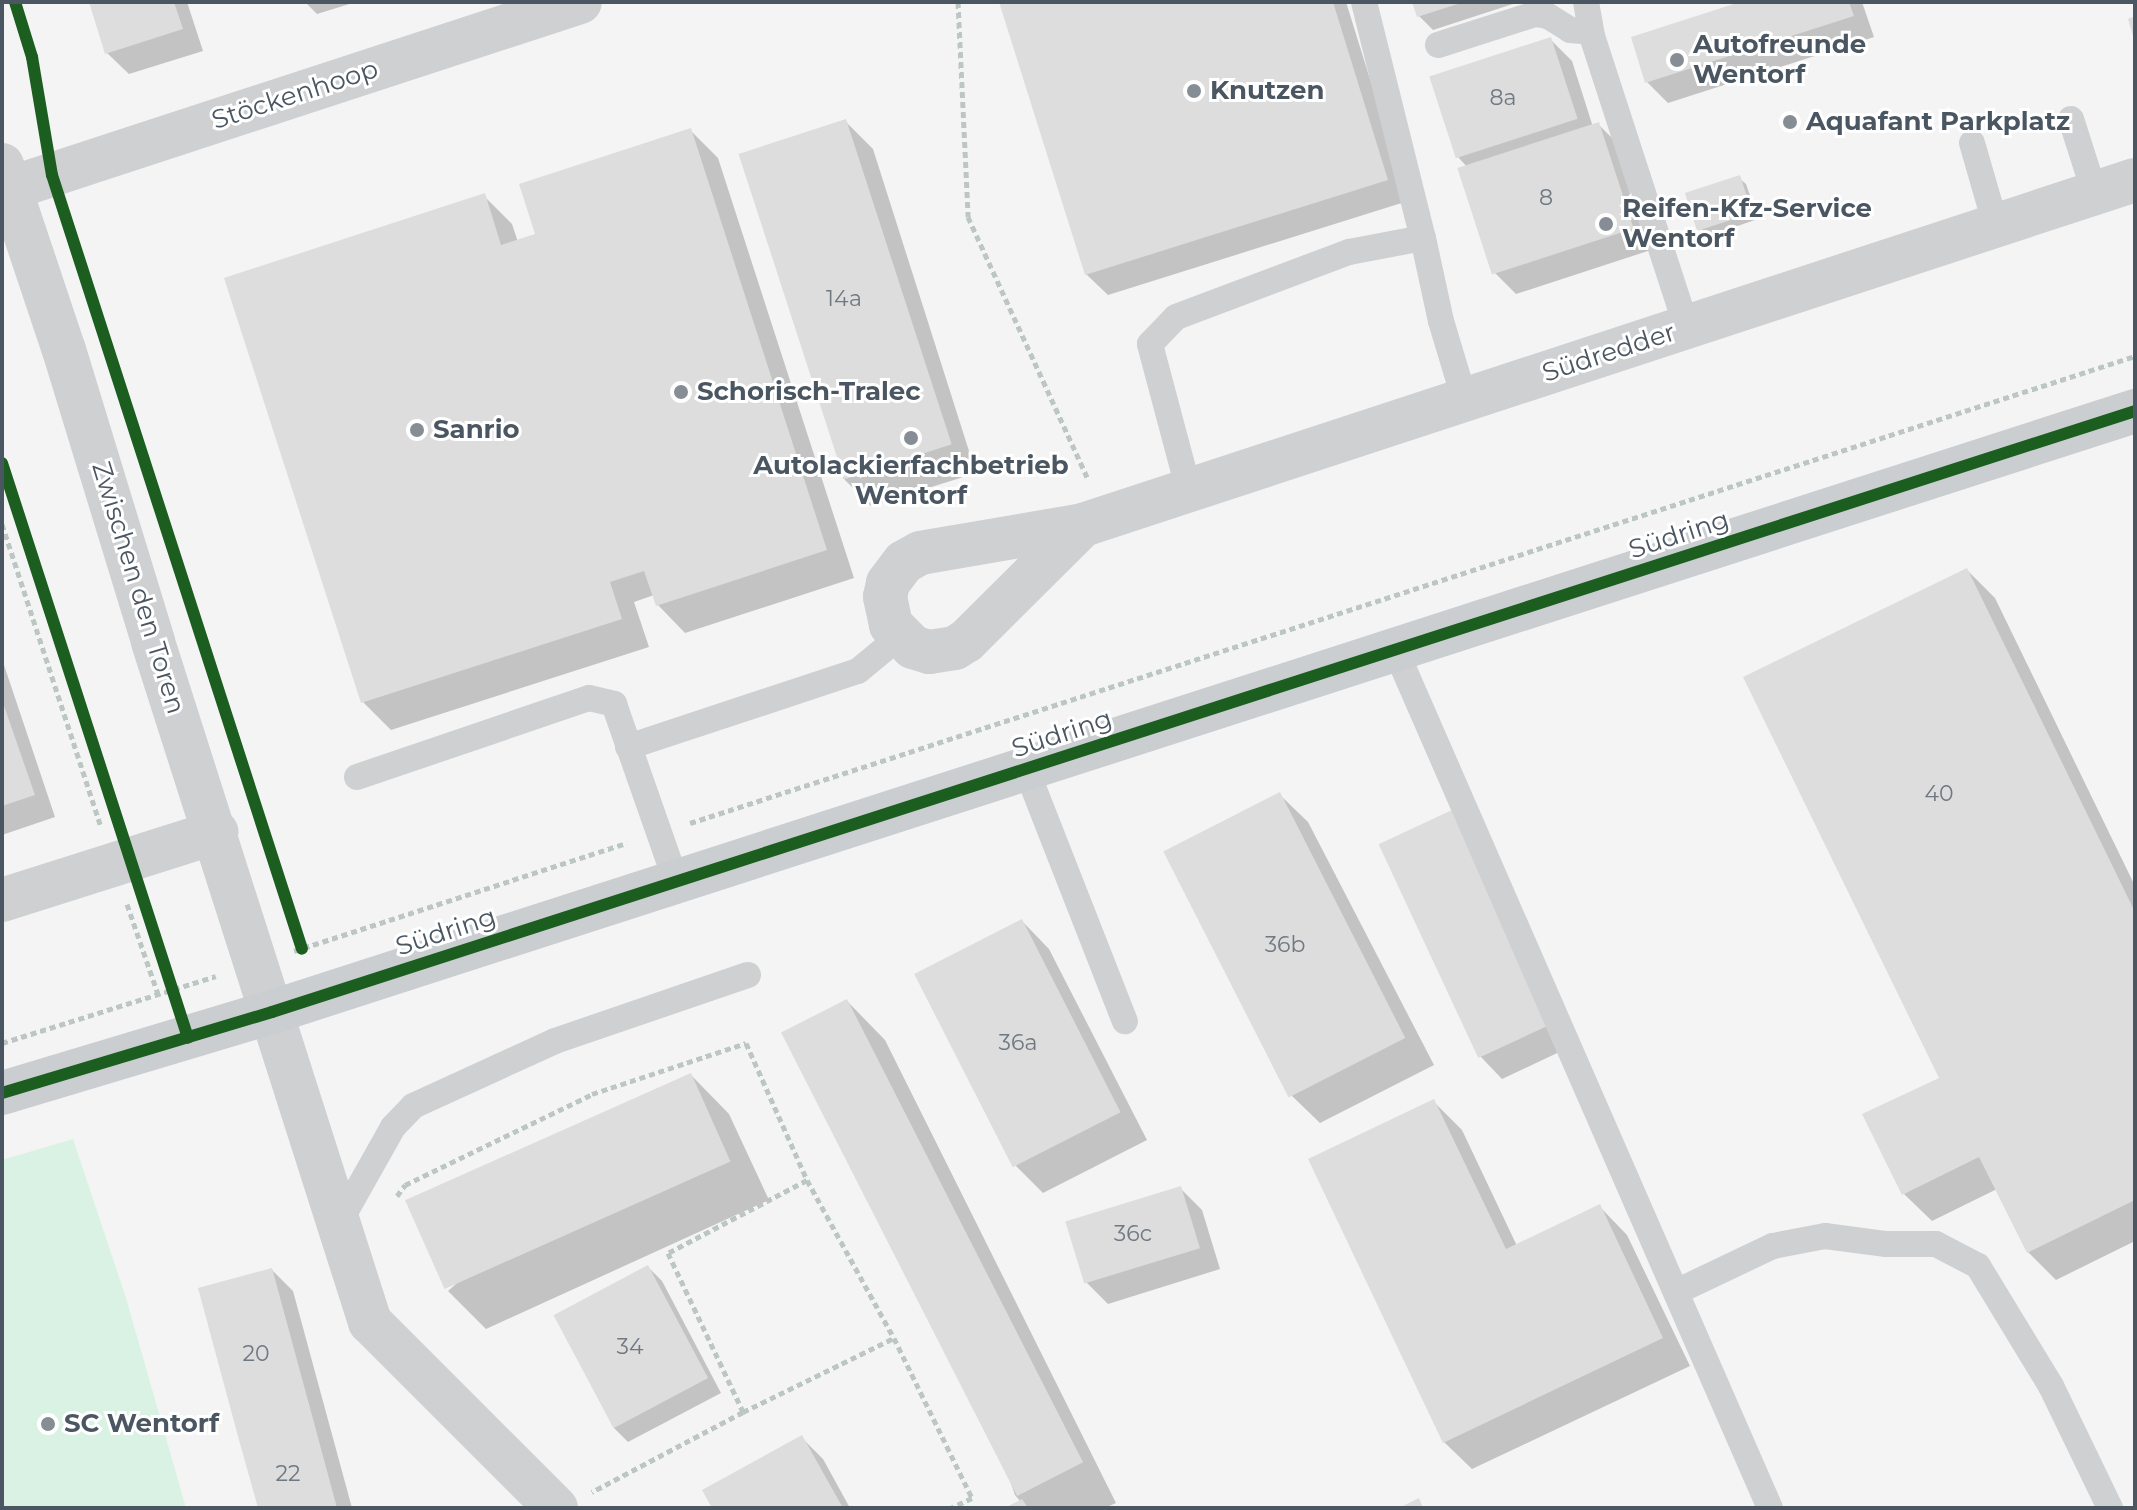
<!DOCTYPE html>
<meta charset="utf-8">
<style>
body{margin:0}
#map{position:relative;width:2137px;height:1510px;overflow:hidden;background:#f4f4f4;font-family:Montserrat,sans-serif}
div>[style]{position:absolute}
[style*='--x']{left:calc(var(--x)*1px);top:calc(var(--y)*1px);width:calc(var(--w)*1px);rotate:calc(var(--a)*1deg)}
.green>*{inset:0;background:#d9f2e3}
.shadow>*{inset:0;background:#0003}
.building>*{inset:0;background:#ddddde;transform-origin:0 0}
.path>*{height:5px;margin-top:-2.5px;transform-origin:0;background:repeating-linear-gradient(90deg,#bcc7c4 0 6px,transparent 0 10px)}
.service>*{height:26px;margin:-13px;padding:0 13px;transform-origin:13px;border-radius:13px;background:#ced0d2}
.minor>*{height:44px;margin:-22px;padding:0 22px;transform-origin:22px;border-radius:22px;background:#ced0d2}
.primary>*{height:44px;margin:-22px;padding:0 22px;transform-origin:22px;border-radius:22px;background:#caced1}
.cycleway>*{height:12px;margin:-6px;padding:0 6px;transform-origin:6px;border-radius:6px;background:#1b5e20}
.dots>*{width:22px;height:22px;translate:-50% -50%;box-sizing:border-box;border:4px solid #fff;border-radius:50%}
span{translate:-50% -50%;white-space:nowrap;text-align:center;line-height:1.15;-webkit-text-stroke:6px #fff;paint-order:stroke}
.number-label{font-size:22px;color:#707881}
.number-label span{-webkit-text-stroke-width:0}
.poi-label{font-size:26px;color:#4a5661;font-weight:700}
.left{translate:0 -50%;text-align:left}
.street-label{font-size:26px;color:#4a5661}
.frame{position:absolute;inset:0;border:4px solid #4a5661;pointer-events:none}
</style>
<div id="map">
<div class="green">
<i style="clip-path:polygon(73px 1139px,126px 1298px,186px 1508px,2px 1508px,2px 1160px)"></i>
</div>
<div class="shadow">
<i style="clip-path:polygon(91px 2px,187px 2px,203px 51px,129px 74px,107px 53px)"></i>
<i style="clip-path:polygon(305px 2px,356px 2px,317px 14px)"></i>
<i style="clip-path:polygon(1001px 2px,1346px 2px,1408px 201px,1108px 295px,1086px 274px)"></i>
<i style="clip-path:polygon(1414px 2px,1519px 2px,1433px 30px,1419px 16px)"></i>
<i style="clip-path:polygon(1746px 2px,1862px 2px,1874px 37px,1668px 103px,1647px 82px)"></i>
<i style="clip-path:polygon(1550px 39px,1572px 61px,1593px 127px,1599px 125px,1620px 146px,1654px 249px,1516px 294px,1495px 273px,1468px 168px,1458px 157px)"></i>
<i style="clip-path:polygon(845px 121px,873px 149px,976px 473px,871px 506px,843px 478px)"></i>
<i style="clip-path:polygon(690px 130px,718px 158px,854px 578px,685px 633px,658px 605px,654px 595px,634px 602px,649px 647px,391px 730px,363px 702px,484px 196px,512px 224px,518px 242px,535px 237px)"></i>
<i style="clip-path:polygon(1739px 178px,1746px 184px,1758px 219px,1708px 236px,1701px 229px)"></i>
<i style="clip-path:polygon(1967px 570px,1995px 598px,2135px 886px,2135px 1241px,2056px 1280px,2028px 1252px,1997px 1189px,1932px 1221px,1904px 1194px,1941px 1079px)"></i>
<i style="clip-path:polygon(2px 659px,55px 817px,2px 835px)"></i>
<i style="clip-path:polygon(1280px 795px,1308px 822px,1434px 1065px,1320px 1123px,1292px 1096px)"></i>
<i style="clip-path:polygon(1381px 845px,1572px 1046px,1502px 1079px,1481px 1057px)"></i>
<i style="clip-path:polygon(1022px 921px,1049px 949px,1147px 1140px,1043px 1193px,1015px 1165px,917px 974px)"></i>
<i style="clip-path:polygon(847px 1001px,885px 1040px,1116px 1503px,1105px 1508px,1010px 1508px,1021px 1502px,1015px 1495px)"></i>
<i style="clip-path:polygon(691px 1075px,729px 1114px,769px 1200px,486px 1329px,448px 1291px)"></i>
<i style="clip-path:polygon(1434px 1102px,1462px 1130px,1517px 1246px,1600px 1207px,1627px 1235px,1690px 1366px,1472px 1469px,1444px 1442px)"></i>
<i style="clip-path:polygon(1180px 1188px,1202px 1210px,1220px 1269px,1108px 1304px,1086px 1282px)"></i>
<i style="clip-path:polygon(648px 1267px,662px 1281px,721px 1393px,628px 1442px,614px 1428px)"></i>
<i style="clip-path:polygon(272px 1270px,293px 1291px,352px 1508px,260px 1508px)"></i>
<i style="clip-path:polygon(802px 1438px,823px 1459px,850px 1508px,714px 1508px)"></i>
</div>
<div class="building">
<i style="clip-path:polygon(89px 2px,174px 2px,183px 29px,105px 54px)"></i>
<i style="clip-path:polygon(999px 2px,1333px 2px,1388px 180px,1085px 275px)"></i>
<i style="clip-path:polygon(1412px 2px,1460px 2px,1461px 3px,1417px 17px)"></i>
<i style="clip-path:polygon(1740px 2px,1849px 2px,1854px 16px,1645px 83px,1631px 37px)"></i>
<i style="clip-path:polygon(2135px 16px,2135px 39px,2134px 39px,2128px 19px)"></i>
<i style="left:1551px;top:37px;width:86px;height:128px;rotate:72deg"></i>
<i style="left:846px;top:119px;width:342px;height:113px;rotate:72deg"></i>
<i style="left:1599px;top:122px;width:112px;height:149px;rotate:72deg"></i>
<i style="clip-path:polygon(691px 128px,827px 550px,656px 606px,644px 571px,610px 582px,622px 619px,361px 703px,224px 278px,485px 193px,501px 245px,535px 234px,519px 184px)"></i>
<i style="left:1740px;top:175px;width:40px;height:58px;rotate:72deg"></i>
<i style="clip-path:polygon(1967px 568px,2135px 912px,2135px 1200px,2027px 1253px,1979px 1157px,1902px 1195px,1862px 1114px,1939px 1078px,1743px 677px)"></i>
<i style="clip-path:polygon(2px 700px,35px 795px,2px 806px)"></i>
<i style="left:1280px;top:792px;width:276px;height:131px;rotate:63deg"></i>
<i style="left:1452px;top:810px;width:236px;height:81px;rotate:65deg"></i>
<i style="left:1022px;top:919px;width:217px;height:121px;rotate:63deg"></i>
<i style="left:847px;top:999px;width:520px;height:74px;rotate:63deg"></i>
<i style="left:691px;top:1073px;width:97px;height:313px;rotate:66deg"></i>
<i style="clip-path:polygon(1434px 1099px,1506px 1249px,1600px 1204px,1663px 1338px,1443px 1443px,1308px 1159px)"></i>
<i style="left:1181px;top:1186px;width:65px;height:121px;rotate:73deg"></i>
<i style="left:648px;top:1265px;width:128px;height:107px;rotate:62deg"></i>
<i style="clip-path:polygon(272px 1268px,313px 1419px,337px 1508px,258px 1508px,239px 1440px,198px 1288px)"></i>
<i style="clip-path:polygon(802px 1435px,843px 1508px,712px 1508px,702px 1490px)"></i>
<i style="clip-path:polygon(1419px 1498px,1423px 1508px,1399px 1508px)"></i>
<i style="clip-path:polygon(1022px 1499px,1028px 1508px,1005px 1508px)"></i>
</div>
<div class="path">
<i style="--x:958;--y:2;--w:215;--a:87.3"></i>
<i style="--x:968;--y:217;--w:288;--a:65.4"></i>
<i style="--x:2;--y:524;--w:319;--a:71.9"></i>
<i style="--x:690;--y:823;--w:1519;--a:-17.91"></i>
<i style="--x:127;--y:904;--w:95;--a:71"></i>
<i style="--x:294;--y:951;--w:350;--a:-18"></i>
<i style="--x:2;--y:1043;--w:224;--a:-17.4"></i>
<i style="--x:807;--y:1180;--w:180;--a:61.2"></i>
<i style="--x:397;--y:1196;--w:14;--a:-54"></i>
<i style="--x:405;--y:1185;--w:208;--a:-25.9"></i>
<i style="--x:592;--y:1094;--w:162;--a:-18.3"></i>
<i style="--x:746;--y:1043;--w:150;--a:66"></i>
<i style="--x:807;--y:1180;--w:157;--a:152.3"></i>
<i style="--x:668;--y:1253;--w:176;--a:64.7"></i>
<i style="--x:743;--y:1412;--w:171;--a:152.1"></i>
<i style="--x:743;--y:1412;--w:168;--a:-26.1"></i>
<i style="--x:894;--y:1338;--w:178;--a:64"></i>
<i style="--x:972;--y:1498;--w:23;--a:155"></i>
</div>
<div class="service">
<i style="--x:1364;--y:2;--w:243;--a:76"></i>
<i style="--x:1586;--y:2;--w:35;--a:80"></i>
<i style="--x:1592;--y:36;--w:307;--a:72"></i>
<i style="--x:1438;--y:45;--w:102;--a:-17.7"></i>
<i style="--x:1535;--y:14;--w:13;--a:9"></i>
<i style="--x:1548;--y:16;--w:26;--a:32"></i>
<i style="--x:1570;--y:30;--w:21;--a:5"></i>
<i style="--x:2071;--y:119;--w:79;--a:72.3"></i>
<i style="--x:1972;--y:143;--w:86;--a:73.9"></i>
<i style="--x:1189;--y:491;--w:152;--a:-104.9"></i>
<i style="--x:1150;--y:344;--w:37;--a:-46"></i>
<i style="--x:1176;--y:317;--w:185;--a:-20.6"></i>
<i style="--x:1349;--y:252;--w:75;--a:-10.7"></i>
<i style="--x:1423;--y:238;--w:85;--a:77.8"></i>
<i style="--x:1441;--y:321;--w:84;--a:73.3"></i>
<i style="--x:1395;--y:649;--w:937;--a:66.42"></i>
<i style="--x:628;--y:747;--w:242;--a:-18.3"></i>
<i style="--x:858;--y:671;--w:53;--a:-39.7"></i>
<i style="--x:1026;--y:769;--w:271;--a:68.6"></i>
<i style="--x:357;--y:777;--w:245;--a:-18.8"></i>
<i style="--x:589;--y:698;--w:26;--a:13"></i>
<i style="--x:614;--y:704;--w:188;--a:70.7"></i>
<i style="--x:339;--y:1223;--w:110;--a:-60.6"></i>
<i style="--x:393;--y:1127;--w:29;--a:-46"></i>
<i style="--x:413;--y:1106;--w:156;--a:-24.6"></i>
<i style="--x:555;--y:1041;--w:204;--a:-18.9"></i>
<i style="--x:1676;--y:1292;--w:107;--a:-25.4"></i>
<i style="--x:1773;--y:1246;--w:53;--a:-10.9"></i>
<i style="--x:1825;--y:1236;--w:62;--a:7.5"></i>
<i style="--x:1886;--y:1244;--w:50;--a:0"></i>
<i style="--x:1936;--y:1244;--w:47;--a:27.6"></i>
<i style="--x:1978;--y:1266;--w:140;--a:58.7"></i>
<i style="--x:2051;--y:1386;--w:136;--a:64.2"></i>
</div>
<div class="minor">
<i style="--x:2;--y:165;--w:195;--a:71.5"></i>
<i style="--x:64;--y:350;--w:305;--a:73"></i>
<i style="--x:153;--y:642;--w:714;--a:72.3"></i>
<i style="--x:370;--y:1322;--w:263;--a:45"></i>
<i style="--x:2;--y:191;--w:608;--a:-18.11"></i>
<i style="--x:1083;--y:525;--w:165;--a:135.2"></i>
<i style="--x:966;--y:641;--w:13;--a:148"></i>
<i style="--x:955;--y:648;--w:26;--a:171"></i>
<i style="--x:929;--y:652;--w:17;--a:-163"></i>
<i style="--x:913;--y:647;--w:31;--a:-135"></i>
<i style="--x:891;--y:625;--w:29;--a:-102"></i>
<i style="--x:885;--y:597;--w:14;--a:-78"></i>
<i style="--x:888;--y:583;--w:26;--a:-53"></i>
<i style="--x:904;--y:562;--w:18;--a:-29"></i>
<i style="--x:920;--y:553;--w:165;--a:-9.7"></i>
<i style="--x:1083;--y:525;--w:1107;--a:-18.16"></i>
<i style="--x:2;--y:900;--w:225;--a:-17.6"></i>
</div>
<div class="primary">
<i style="--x:2;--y:1093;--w:282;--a:-16.7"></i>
<i style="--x:272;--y:1012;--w:1958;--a:-17.88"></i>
</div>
<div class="cycleway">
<i style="--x:15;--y:2;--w:58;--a:72.8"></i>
<i style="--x:32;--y:57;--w:120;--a:80.4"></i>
<i style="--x:52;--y:175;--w:813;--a:72.1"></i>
<i style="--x:2;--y:463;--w:604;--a:72.07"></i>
<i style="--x:2;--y:1093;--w:282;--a:-16.7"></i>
<i style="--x:272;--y:1012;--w:1958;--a:-17.88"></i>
</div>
<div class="dots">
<i style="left:1677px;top:60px;background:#868d94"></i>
<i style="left:1194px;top:91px;background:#868d94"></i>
<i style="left:1790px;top:122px;background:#868d94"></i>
<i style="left:1606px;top:224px;background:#868d94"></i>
<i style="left:681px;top:392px;background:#868d94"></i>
<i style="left:417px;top:430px;background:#868d94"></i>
<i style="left:911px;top:438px;background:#868d94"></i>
<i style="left:48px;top:1424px;background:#868d94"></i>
</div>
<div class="number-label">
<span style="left:1503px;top:98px">8a</span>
<span style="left:1546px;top:198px">8</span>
<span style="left:844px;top:299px">14a</span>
<span style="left:1939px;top:794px">40</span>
<span style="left:1285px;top:945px">36b</span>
<span style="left:1018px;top:1043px">36a</span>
<span style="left:1133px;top:1234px">36c</span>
<span style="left:630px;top:1347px">34</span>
<span style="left:256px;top:1354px">20</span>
<span style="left:288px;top:1474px">22</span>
</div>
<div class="poi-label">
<span class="left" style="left:1693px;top:60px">Autofreunde<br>Wentorf</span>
<span class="left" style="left:1210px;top:91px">Knutzen</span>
<span class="left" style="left:1806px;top:122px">Aquafant Parkplatz</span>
<span class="left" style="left:1622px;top:224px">Reifen-Kfz-Service<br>Wentorf</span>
<span class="left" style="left:697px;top:392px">Schorisch-Tralec</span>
<span class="left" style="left:433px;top:430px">Sanrio</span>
<span style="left:911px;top:481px">Autolackierfachbetrieb<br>Wentorf</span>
<span class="left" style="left:64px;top:1424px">SC Wentorf</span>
</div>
<div class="street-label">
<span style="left:295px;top:95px;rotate:-18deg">Stöckenhoop</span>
<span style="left:1609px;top:353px;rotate:-18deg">Südredder</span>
<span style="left:1679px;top:535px;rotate:-18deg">Südring</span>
<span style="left:138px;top:588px;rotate:73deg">Zwischen den Toren</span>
<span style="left:1062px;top:734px;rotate:-18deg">Südring</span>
<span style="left:446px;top:932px;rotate:-18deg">Südring</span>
</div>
<div class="frame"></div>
</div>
